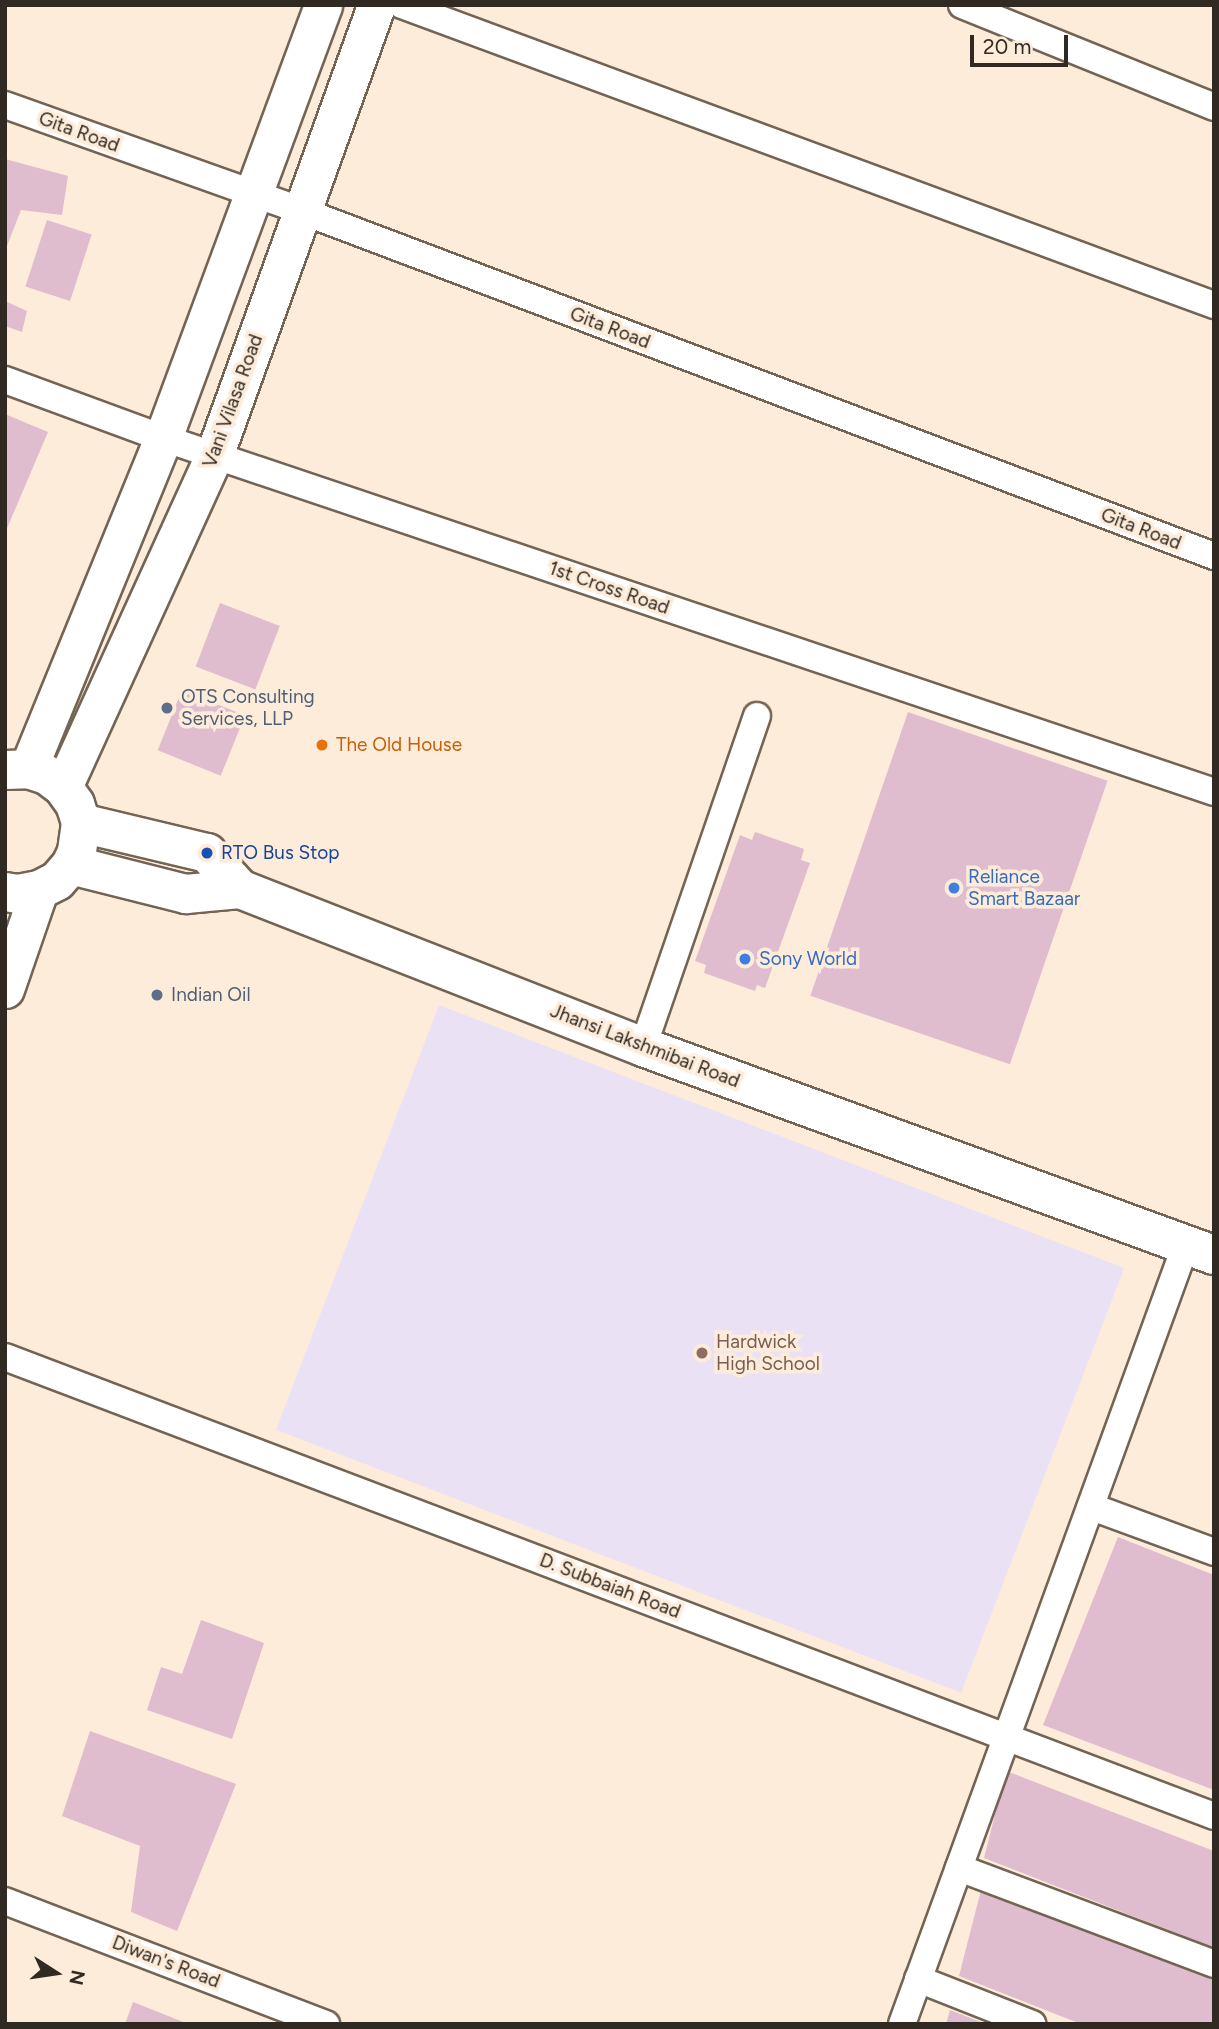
<!DOCTYPE html>
<style>
body{margin:0}
#map{position:relative;width:1219px;height:2029px;overflow:hidden;background:#feecda;font-family:Figtree,sans-serif}
div>[style]{position:absolute}
[style*='--x']{left:calc(var(--x)*1px);top:calc(var(--y)*1px);width:calc(var(--w)*1px);rotate:calc(var(--a)*1deg)}
.education>*{inset:0;background:#ebe1f5;transform-origin:0 0}
.building>*{inset:0;background:#e0bccf;transform-origin:0 0}
.roads{filter:drop-shadow(2px 0 #736454) drop-shadow(-2px 0 #736454) drop-shadow(0 2px #736454) drop-shadow(0 -2px #736454)}
.street>*{height:26px;margin:-13px;padding:0 13px;transform-origin:13px;border-radius:13px;background:#fff}
.secondary>*{height:37px;margin:-18.5px;padding:0 18.5px;transform-origin:18.5px;border-radius:18.5px;background:#fff}
.primary>*{height:38px;margin:-19px;padding:0 19px;transform-origin:19px;border-radius:19px;background:#fff}
.dots>*{width:19px;height:19px;translate:-50% -50%;box-sizing:border-box;border:4px solid #feecda;border-radius:50%}
span{translate:-50% -50%;white-space:nowrap;text-align:center;line-height:1.15;-webkit-text-stroke:7px #feecda;paint-order:stroke}
.street-label{font-size:19px;color:#312a23}
.service-label{font-size:19px;color:#4e5e75}
.left{translate:0 -50%;text-align:left}
.food-label{font-size:19px;color:#c56008}
.transit-label{font-size:19px;color:#164399}
.shop-label{font-size:19px;color:#366cbe}
.education-label{font-size:19px;color:#785e54}
.frame{position:absolute;inset:0;border:7px solid #312a23;pointer-events:none}
.north{position:absolute;left:21px;top:1938px;width:70px;height:70px;-webkit-text-stroke:5px #feecda;paint-order:stroke;rotate:102deg;font-size:19px;font-weight:700;line-height:28px;text-align:center;color:#312a23}
.north::after{content:'';display:block;margin:auto;width:24px;height:32px;background:#312a23;clip-path:polygon(50% 0,100% 100%,50% 72%,0 100%)}
.scale{position:absolute;left:970px;top:35px;width:98px;height:32px;box-sizing:border-box;border:4px solid #312a23;border-top:0;padding-left:9px;font-size:21px;line-height:24px;white-space:nowrap;color:#312a23;-webkit-text-stroke:5px #feecda;paint-order:stroke}
</style>
<div id="map">
<div class="education">
<i style="left:439px;top:1005px;width:734px;height:455px;rotate:21deg"></i>
</div>
<div class="building">
<i style="clip-path:polygon(5px 159px,68px 176px,62px 215px,21px 210px,5px 251px)"></i>
<i style="left:47px;top:220px;width:47px;height:70px;rotate:18deg"></i>
<i style="clip-path:polygon(5px 301px,27px 311px,22px 332px,5px 326px)"></i>
<i style="clip-path:polygon(5px 414px,48px 432px,5px 533px)"></i>
<i style="left:220px;top:603px;width:64px;height:68px;rotate:21deg"></i>
<i style="left:182px;top:690px;width:68px;height:65px;rotate:22deg"></i>
<i style="left:908px;top:712px;width:211px;height:300px;rotate:19deg"></i>
<i style="clip-path:polygon(755px 832px,804px 849px,801px 860px,810px 863px,765px 988px,757px 985px,755px 991px,704px 973px,706px 965px,695px 961px,740px 835px,752px 840px)"></i>
<i style="clip-path:polygon(1118px 1537px,1214px 1575px,1214px 1790px,1043px 1725px)"></i>
<i style="clip-path:polygon(201px 1620px,264px 1643px,232px 1739px,147px 1710px,161px 1667px,182px 1674px)"></i>
<i style="clip-path:polygon(90px 1731px,236px 1784px,177px 1931px,131px 1912px,140px 1846px,62px 1816px)"></i>
<i style="clip-path:polygon(1006px 1771px,1214px 1851px,1214px 1948px,984px 1858px)"></i>
<i style="clip-path:polygon(981px 1890px,1214px 1979px,1214px 2024px,1081px 2024px,959px 1976px)"></i>
<i style="clip-path:polygon(133px 2002px,186px 2023px,186px 2024px,125px 2024px)"></i>
<i style="clip-path:polygon(950px 2010px,986px 2024px,946px 2024px)"></i>
</div>
<div class="roads">
<div class="street">
<i style="--x:402;--y:5;--w:866;--a:20.28"></i>
<i style="--x:962;--y:5;--w:272;--a:22"></i>
<i style="--x:5;--y:105;--w:315;--a:19.6"></i>
<i style="--x:302;--y:211;--w:975;--a:20.72"></i>
<i style="--x:5;--y:380;--w:168;--a:20.2"></i>
<i style="--x:163;--y:438;--w:1109;--a:18.61"></i>
<i style="--x:643;--y:1047;--w:350;--a:-71"></i>
<i style="--x:5;--y:1357;--w:1293;--a:20.79"></i>
<i style="--x:1092;--y:1507;--w:130;--a:20.2"></i>
<i style="--x:959;--y:1868;--w:272;--a:20.6"></i>
<i style="--x:5;--y:1901;--w:344;--a:21"></i>
<i style="--x:918;--y:1979;--w:123;--a:21.5"></i>
<i style="--x:902;--y:2024;--w:830;--a:-69.99"></i>
</div>
<div class="secondary">
<i style="--x:28;--y:769;--w:357;--a:-67.8"></i>
<i style="--x:163;--y:438;--w:462;--a:-69.7"></i>
<i style="--x:63;--y:787;--w:364;--a:-65.5"></i>
<i style="--x:214;--y:456;--w:479;--a:-70.2"></i>
<i style="--x:5;--y:989;--w:105;--a:-71"></i>
</div>
<div class="primary">
<i style="--x:5;--y:770;--w:23;--a:-2"></i>
<i style="--x:28;--y:769;--w:20;--a:18"></i>
<i style="--x:47;--y:775;--w:20;--a:37"></i>
<i style="--x:63;--y:787;--w:21;--a:55"></i>
<i style="--x:75;--y:804;--w:20;--a:72"></i>
<i style="--x:81;--y:823;--w:29;--a:98"></i>
<i style="--x:77;--y:852;--w:14;--a:115"></i>
<i style="--x:71;--y:865;--w:21;--a:131"></i>
<i style="--x:57;--y:881;--w:20;--a:153"></i>
<i style="--x:39;--y:890;--w:21;--a:169"></i>
<i style="--x:18;--y:894;--w:13;--a:-171"></i>
<i style="--x:81;--y:823;--w:130;--a:13.4"></i>
<i style="--x:207;--y:853;--w:49;--a:47.5"></i>
<i style="--x:71;--y:865;--w:119;--a:14.2"></i>
<i style="--x:186;--y:894;--w:54;--a:-5.3"></i>
<i style="--x:240;--y:889;--w:433;--a:21.4"></i>
<i style="--x:643;--y:1047;--w:608;--a:20.02"></i>
</div>
</div>
<div class="dots">
<i style="left:167px;top:708px;background:#5c6f8a"></i>
<i style="left:322px;top:745px;background:#e8710a"></i>
<i style="left:207px;top:853px;background:#1a4fb4"></i>
<i style="left:954px;top:888px;background:#3f7fe0"></i>
<i style="left:745px;top:959px;background:#3f7fe0"></i>
<i style="left:157px;top:995px;background:#5c6f8a"></i>
<i style="left:702px;top:1353px;background:#8d6e63"></i>
</div>
<div class="street-label">
<span style="left:79px;top:132px;rotate:20deg">Gita Road</span>
<span style="left:610px;top:328px;rotate:21deg">Gita Road</span>
<span style="left:233px;top:401px;rotate:-70deg">Vani Vilasa Road</span>
<span style="left:1141px;top:529px;rotate:21deg">Gita Road</span>
<span style="left:609px;top:588px;rotate:19deg">1st Cross Road</span>
<span style="left:645px;top:1046px;rotate:21deg">Jhansi Lakshmibai Road</span>
<span style="left:610px;top:1586px;rotate:21deg">D. Subbaiah Road</span>
<span style="left:166px;top:1962px;rotate:21deg">Diwan's Road</span>
</div>
<div class="service-label">
<span class="left" style="left:181px;top:708px">OTS Consulting<br>Services, LLP</span>
<span class="left" style="left:171px;top:995px">Indian Oil</span>
</div>
<div class="food-label">
<span class="left" style="left:336px;top:745px">The Old House</span>
</div>
<div class="transit-label">
<span class="left" style="left:221px;top:853px">RTO Bus Stop</span>
</div>
<div class="shop-label">
<span class="left" style="left:968px;top:888px">Reliance<br>Smart Bazaar</span>
<span class="left" style="left:759px;top:959px">Sony World</span>
</div>
<div class="education-label">
<span class="left" style="left:716px;top:1353px">Hardwick<br>High School</span>
</div>
<div class="frame"></div>
<div class="north">N</div>
<div class="scale">20 m</div>
</div>
